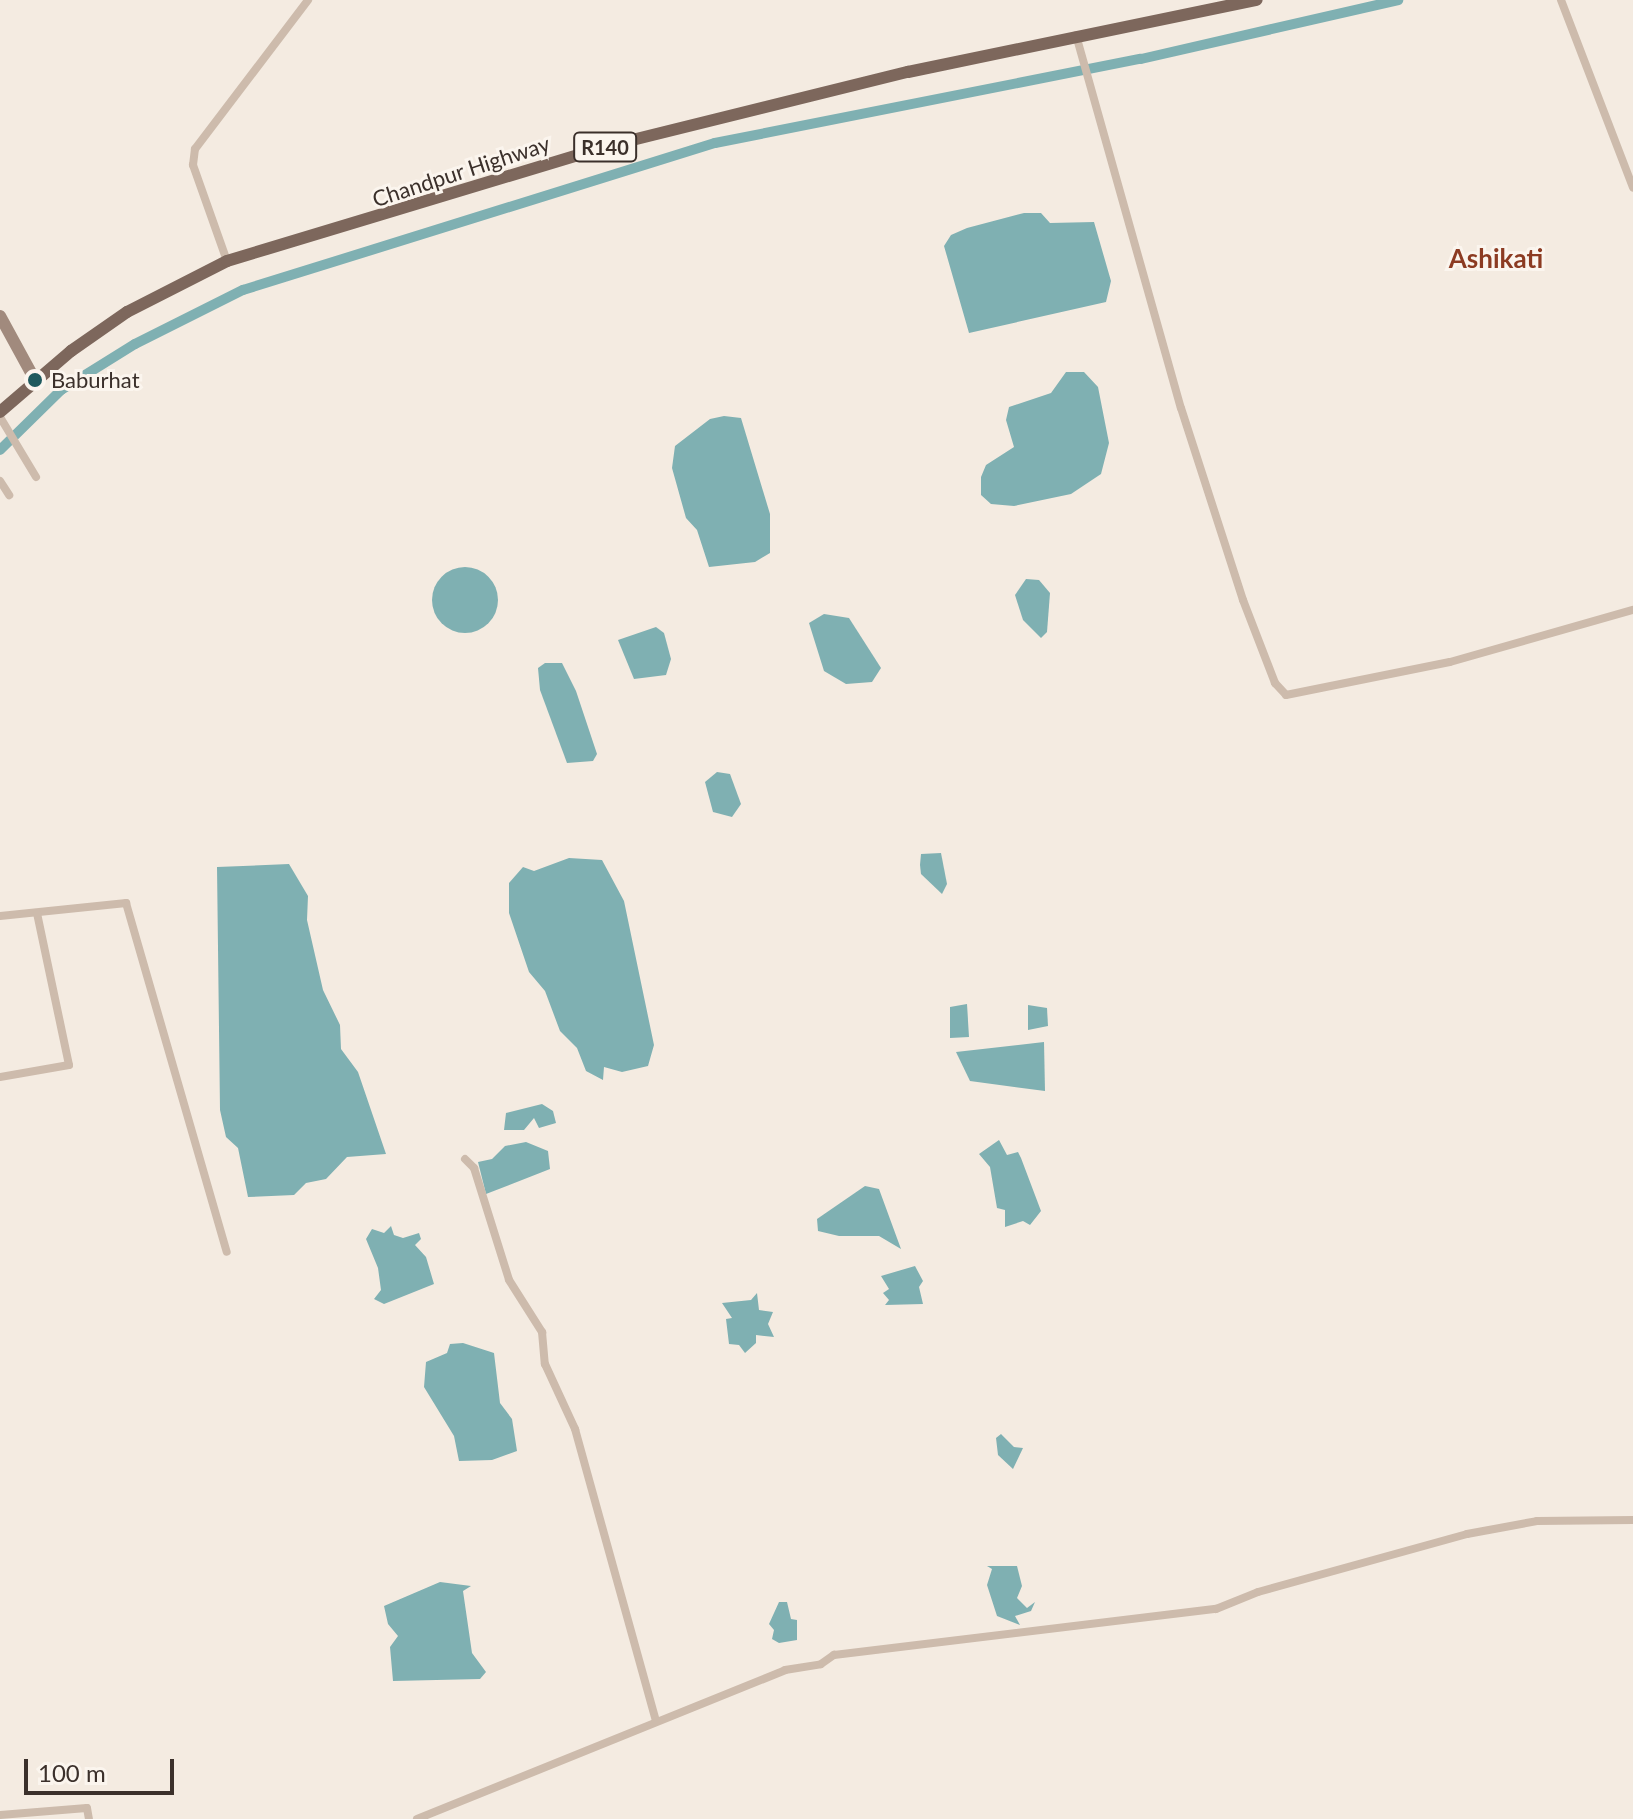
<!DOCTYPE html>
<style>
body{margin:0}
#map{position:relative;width:1633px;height:1819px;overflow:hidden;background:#f4ebe1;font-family:Lato,sans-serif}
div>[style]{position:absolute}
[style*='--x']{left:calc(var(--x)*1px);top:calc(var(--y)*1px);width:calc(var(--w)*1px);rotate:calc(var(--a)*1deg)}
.water>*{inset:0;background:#7fb0b2}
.round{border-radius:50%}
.canal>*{height:10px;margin:-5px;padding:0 5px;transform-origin:5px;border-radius:5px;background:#7fb0b2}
.minor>*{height:8px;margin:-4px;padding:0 4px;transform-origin:4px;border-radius:4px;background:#cdbbac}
.secondary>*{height:12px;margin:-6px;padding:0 6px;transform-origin:6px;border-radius:6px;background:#a18a7d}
.primary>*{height:12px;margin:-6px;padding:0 6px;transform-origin:6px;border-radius:6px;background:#7d675c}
.dots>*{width:22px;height:22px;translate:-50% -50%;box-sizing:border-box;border:4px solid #fbf5ee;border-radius:50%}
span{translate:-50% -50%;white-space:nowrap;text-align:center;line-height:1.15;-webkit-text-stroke:6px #fbf5ee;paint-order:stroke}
.shield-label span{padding:2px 6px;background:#fbf5ee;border:2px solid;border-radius:6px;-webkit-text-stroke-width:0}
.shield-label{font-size:20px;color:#3b302b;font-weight:700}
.street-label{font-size:22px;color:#3b302b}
.poi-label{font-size:22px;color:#3b302b}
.left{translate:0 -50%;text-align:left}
.quarter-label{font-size:26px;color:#8c3b22;font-weight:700}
.scale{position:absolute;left:24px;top:1759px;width:150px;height:36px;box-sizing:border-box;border:4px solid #3b302b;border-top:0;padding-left:10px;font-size:24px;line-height:28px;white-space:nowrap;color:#3b302b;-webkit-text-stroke:6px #fbf5ee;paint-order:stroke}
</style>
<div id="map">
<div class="water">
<i style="clip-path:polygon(1024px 213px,1041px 213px,1050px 223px,1094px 222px,1111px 281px,1106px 302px,969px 333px,944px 246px,951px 235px,967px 228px)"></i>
<i style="clip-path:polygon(1066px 372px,1084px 372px,1098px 387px,1109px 443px,1101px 474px,1071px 494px,1014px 506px,991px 504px,981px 495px,981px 477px,986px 465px,1014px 447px,1006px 420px,1009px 407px,1051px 393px)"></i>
<i style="clip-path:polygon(724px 416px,741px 418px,770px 514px,770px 553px,755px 562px,709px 567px,697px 530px,686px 518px,672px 468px,675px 446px,710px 419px)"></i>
<i class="round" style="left:432px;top:567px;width:66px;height:66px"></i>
<i style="clip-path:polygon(1026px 579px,1039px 580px,1050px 593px,1047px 632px,1041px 638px,1023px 620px,1015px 595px)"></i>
<i style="clip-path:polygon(824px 614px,849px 618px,881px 668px,872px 682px,846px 684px,824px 671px,809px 623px)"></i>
<i style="clip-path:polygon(656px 627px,664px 633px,671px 659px,666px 675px,634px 679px,618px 640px)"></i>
<i style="clip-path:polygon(545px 663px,562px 663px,576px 691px,597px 754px,593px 761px,567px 763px,540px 690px,538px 668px)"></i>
<i style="clip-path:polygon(717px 772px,730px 774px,741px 804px,732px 817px,713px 812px,705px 782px)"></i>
<i style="clip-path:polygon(941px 853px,947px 884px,942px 894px,921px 874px,920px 865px,921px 854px)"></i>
<i style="clip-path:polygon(569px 858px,602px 860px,624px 901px,654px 1045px,648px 1066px,622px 1072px,604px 1067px,603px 1080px,586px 1071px,577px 1048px,560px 1031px,545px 991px,529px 972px,509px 913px,509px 883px,523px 867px,534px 871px)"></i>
<i style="clip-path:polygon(289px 864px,308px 896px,307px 920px,323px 990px,340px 1025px,341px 1049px,358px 1072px,386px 1154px,347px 1157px,326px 1179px,306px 1183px,294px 1195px,248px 1197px,238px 1148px,226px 1137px,220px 1110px,217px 867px)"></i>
<i style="clip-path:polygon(967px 1004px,969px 1037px,950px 1038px,950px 1007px)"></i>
<i style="clip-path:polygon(1028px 1005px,1047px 1008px,1048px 1026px,1028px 1030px)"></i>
<i style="clip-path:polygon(1044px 1042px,1045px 1091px,970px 1081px,956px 1052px)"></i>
<i style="clip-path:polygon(542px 1104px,553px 1111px,556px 1123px,539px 1128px,534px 1118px,524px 1130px,504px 1130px,506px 1113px)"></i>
<i style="clip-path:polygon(999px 1140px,1007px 1155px,1018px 1152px,1021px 1158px,1041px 1211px,1030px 1225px,1023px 1221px,1005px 1227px,1005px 1210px,997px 1208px,990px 1167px,979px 1154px)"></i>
<i style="clip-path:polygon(526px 1142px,548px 1151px,550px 1169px,486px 1194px,478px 1162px,492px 1159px,505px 1146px)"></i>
<i style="clip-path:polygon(865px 1186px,879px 1189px,901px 1249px,879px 1236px,839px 1236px,818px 1231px,817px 1219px)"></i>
<i style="clip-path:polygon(391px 1226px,394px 1235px,403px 1238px,419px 1233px,421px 1239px,415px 1245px,426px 1257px,434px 1284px,384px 1304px,374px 1299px,381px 1290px,378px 1268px,366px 1239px,372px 1229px,384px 1233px)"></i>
<i style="clip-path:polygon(915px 1266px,923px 1281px,919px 1287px,923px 1304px,885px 1305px,889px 1300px,883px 1293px,889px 1289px,881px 1276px)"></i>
<i style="clip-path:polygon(757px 1293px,759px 1310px,773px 1312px,768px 1324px,774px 1337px,756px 1335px,756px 1343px,745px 1353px,739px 1345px,729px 1344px,726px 1319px,732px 1318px,722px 1303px,751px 1300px)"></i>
<i style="clip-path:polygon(463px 1343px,494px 1353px,500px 1403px,512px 1419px,517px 1451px,492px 1460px,459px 1461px,454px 1436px,424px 1387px,426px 1362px,447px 1353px,450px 1344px)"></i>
<i style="clip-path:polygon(1001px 1434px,1014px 1447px,1023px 1448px,1013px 1469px,998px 1455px,996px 1438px)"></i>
<i style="clip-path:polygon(987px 1566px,1017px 1566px,1022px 1586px,1017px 1598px,1027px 1608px,1035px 1602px,1031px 1611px,1015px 1616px,1020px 1625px,997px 1616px,987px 1585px,992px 1569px)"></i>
<i style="clip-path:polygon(440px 1582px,471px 1586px,463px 1591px,472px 1653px,486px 1672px,480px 1679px,393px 1681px,390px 1647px,398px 1636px,388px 1624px,384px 1606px)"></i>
<i style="clip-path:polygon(779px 1602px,787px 1602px,791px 1619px,797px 1620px,797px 1640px,779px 1643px,772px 1639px,774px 1630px,769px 1624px)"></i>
</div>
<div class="canal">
<i style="--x:0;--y:450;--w:86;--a:-44.5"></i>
<i style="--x:61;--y:390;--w:87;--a:-31.9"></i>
<i style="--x:135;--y:344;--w:121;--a:-26.6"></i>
<i style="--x:243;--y:290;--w:494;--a:-17.3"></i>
<i style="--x:715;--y:143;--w:434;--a:-11.2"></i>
<i style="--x:1141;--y:59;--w:264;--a:-12.9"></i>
</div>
<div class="minor">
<i style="--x:1561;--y:0;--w:201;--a:69"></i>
<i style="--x:1076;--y:35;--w:387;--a:74.3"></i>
<i style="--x:1181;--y:408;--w:202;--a:72.1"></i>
<i style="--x:1243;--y:600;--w:89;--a:68.9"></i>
<i style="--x:1275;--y:683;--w:16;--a:47"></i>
<i style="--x:1286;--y:695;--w:167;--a:-11.4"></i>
<i style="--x:1450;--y:662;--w:190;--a:-15.9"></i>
<i style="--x:227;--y:261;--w:102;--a:-109.5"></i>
<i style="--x:193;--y:165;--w:16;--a:-83"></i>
<i style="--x:195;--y:149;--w:187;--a:-52.8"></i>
<i style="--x:0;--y:417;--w:70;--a:59"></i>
<i style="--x:0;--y:481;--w:17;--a:57"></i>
<i style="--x:0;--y:916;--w:127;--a:-5.9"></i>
<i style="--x:126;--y:903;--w:363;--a:73.9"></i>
<i style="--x:0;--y:1077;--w:70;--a:-9.9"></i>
<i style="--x:69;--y:1065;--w:155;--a:-101.9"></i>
<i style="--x:465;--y:1159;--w:13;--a:45"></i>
<i style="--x:474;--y:1168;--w:117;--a:72.6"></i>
<i style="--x:509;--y:1280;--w:62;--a:57.6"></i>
<i style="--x:542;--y:1332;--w:32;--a:85"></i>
<i style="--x:545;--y:1364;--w:72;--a:65.2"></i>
<i style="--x:575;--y:1429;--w:303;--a:74.5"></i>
<i style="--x:0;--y:1815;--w:87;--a:-4.6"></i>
<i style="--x:87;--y:1808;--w:11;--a:80"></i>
<i style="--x:417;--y:1819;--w:397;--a:-22"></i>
<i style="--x:785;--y:1670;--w:36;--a:-9"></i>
<i style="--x:821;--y:1664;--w:16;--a:-35"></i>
<i style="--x:834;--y:1655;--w:385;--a:-6.9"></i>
<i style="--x:1216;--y:1609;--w:45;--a:-22"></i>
<i style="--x:1258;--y:1592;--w:217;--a:-15.5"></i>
<i style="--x:1467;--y:1534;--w:71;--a:-10.5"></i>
<i style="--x:1537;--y:1521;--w:96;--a:-0.6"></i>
</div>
<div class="secondary">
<i style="--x:0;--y:316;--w:73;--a:61.3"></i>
</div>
<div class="primary">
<i style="--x:0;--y:412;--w:94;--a:-40.7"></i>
<i style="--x:71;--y:351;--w:68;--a:-34.9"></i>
<i style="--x:127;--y:312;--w:112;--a:-27"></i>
<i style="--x:227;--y:261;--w:398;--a:-16.8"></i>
<i style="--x:608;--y:146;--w:309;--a:-13.9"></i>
<i style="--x:908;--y:72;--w:356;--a:-11.7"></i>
</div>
<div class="dots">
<i style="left:35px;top:380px;background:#1f5a5e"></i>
</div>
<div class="shield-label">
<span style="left:605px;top:147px">R140</span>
</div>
<div class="street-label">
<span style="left:461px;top:171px;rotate:-18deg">Chandpur Highway</span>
</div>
<div class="poi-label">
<span class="left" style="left:51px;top:380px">Baburhat</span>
</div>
<div class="quarter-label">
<span style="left:1496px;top:259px">Ashikati</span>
</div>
<div class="scale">100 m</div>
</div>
